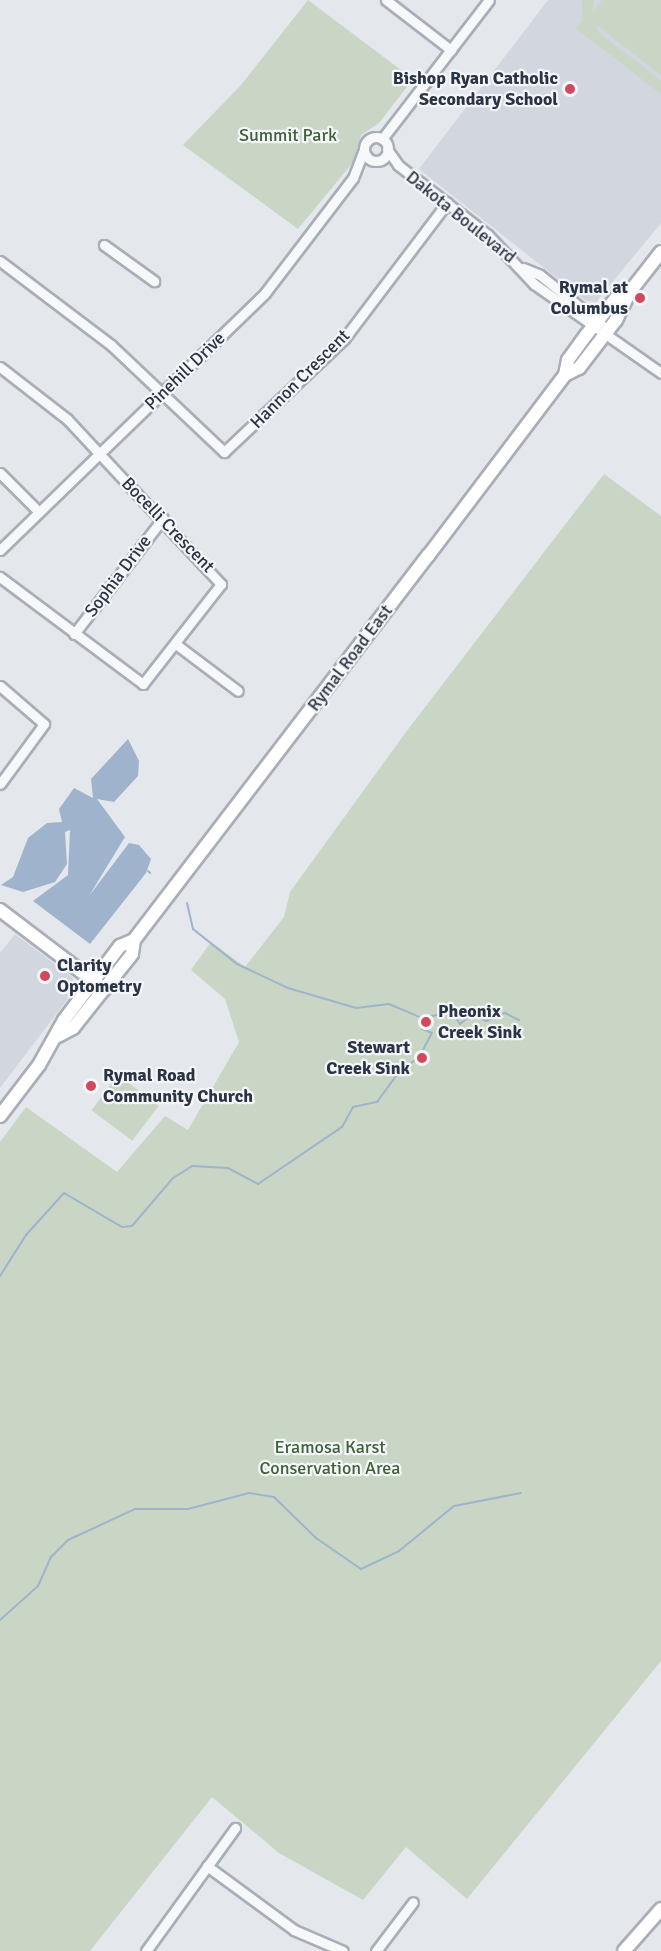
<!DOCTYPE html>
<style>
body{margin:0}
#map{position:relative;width:661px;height:1951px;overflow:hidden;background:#e4e7ec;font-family:Signika,sans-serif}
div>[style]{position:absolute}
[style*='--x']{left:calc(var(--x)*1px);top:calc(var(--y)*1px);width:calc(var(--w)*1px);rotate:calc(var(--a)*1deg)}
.built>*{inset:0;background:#d2d6de}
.green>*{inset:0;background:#c9d6c5;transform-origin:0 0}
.water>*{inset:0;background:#9fb4cc}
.stream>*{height:2px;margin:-1px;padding:0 1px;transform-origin:1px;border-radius:1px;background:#9fb4cc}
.roads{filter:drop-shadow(2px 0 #a9aeb7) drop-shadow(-2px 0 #a9aeb7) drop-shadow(0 2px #a9aeb7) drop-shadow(0 -2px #a9aeb7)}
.street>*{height:9px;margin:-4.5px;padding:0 4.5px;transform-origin:4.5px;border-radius:4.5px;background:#f7f8fa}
.street>.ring{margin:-4.5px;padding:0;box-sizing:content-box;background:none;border:9px solid #f7f8fa;border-radius:50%}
.secondary>*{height:12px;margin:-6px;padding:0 6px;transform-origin:6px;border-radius:6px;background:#fff}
.dots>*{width:16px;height:16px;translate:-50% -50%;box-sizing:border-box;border:3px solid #f4f6f9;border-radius:50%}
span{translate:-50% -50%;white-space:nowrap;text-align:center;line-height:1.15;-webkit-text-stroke:4.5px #f4f6f9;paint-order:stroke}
.poi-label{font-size:18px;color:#2b3445;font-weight:700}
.right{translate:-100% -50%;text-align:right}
.left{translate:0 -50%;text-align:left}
.park-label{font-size:18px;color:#3f6138}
.street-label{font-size:18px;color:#2b3445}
</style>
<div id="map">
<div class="built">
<i style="clip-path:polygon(548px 0,661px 0,661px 223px,596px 302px,586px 301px,419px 169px)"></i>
<i style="clip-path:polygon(15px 934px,73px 978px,73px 992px,0 1088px,0 953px)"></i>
</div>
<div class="green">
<i style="clip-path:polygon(308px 0,413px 79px,379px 123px,361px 135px,354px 161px,298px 229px,183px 145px,241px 85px)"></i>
<i style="clip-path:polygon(582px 0,594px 0,593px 12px,602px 0,661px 0,661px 75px,595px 24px,600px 34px,661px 80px,661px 94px,575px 28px,583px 20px)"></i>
<i style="clip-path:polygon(604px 474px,661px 516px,661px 1661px,467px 1899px,406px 1847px,363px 1900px,279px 1853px,212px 1797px,90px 1951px,0 1951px,0 1142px,26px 1107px,117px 1172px,165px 1116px,188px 1130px,239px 1042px,225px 999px,191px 970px,211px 942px,245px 967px,284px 917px,290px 892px,406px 732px)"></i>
<i style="left:118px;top:1075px;width:51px;height:44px;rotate:37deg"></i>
</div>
<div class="water">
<i style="clip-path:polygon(128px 739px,139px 761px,138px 776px,114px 802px,97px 799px,125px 837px,89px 896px,129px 843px,139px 845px,151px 859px,146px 873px,90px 944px,33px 901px,68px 875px,70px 830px,65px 832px,67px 864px,55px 882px,23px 892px,1px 885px,13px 877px,28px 838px,47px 823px,62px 822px,59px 809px,74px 788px,93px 798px,91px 779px)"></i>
</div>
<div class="stream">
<i style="--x:148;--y:871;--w:3;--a:45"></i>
<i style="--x:187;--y:903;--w:27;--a:77"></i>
<i style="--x:193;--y:929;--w:56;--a:38.5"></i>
<i style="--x:237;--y:964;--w:56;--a:25.2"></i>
<i style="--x:288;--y:988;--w:71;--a:16.4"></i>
<i style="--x:356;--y:1008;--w:33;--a:-7"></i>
<i style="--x:389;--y:1004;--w:36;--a:23"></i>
<i style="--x:422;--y:1018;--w:31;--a:-11"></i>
<i style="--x:452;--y:1012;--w:14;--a:56"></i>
<i style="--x:460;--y:1024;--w:17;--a:-40"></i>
<i style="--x:473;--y:1013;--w:15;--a:32"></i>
<i style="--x:486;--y:1021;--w:21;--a:-23"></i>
<i style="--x:505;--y:1013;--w:16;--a:27"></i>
<i style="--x:0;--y:1276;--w:49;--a:-57.6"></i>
<i style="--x:26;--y:1235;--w:57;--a:-47.9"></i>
<i style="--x:64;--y:1193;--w:67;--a:30.4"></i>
<i style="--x:122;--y:1227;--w:10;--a:-6"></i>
<i style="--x:132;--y:1226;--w:63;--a:-49.5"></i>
<i style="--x:173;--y:1178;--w:22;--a:-32"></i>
<i style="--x:192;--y:1166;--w:36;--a:3"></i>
<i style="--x:228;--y:1168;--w:34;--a:28"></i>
<i style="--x:258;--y:1184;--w:102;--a:-34.2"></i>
<i style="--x:342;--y:1127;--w:23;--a:-61"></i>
<i style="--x:353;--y:1107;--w:25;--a:-12"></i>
<i style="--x:377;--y:1102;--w:41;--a:-54"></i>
<i style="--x:401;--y:1069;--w:21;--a:-31"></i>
<i style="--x:419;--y:1058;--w:28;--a:-63"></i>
<i style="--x:432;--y:1033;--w:11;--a:-158"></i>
<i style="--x:422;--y:1029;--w:11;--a:-90"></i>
<i style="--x:0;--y:1620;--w:51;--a:-41.8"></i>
<i style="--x:38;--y:1586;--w:32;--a:-66"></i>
<i style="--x:51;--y:1557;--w:24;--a:-45"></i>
<i style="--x:68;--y:1540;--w:74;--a:-24.8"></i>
<i style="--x:135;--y:1509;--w:53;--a:0"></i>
<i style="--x:188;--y:1509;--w:63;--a:-14.7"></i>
<i style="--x:249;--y:1493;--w:25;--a:9"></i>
<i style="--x:274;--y:1497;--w:59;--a:44.3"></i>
<i style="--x:316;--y:1538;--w:55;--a:34.6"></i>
<i style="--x:361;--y:1569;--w:42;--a:-25.3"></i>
<i style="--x:399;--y:1551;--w:71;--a:-39.3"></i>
<i style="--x:454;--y:1506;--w:68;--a:-11"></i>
</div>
<div class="roads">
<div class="street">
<i style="--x:386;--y:0;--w:82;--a:37.6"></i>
<i class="ring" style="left:364px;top:137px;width:15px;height:15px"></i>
<i style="--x:382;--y:139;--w:175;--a:-52.4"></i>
<i style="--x:387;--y:149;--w:19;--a:55"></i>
<i style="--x:398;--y:165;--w:114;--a:37.9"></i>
<i style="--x:488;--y:235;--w:67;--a:46.8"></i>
<i style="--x:534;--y:284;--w:155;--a:35"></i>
<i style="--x:104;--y:245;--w:62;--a:35.8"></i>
<i style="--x:0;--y:261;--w:139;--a:37.1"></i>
<i style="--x:111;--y:345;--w:156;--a:43.4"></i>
<i style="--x:224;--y:452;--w:165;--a:-43.3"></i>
<i style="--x:344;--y:339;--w:171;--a:-52.9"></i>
<i style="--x:523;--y:268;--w:18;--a:22"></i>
<i style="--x:540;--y:275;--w:78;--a:38.8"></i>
<i style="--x:0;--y:367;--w:85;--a:37.8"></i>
<i style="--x:67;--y:419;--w:226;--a:47"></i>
<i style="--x:221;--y:584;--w:127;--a:128"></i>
<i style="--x:143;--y:684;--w:179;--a:-143.2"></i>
<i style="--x:0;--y:473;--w:55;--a:45"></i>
<i style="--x:0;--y:550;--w:369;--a:-44.1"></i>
<i style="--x:265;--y:293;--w:145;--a:-52.6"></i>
<i style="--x:353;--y:178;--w:30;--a:-69"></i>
<i style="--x:74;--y:634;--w:146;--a:-52.5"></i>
<i style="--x:177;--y:645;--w:76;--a:37"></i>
<i style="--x:0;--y:686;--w:58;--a:40.8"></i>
<i style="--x:44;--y:724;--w:74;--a:126.3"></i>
<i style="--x:207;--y:1866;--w:108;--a:36.3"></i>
<i style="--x:294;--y:1930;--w:53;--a:23.2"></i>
<i style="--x:146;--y:1951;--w:152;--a:-54.1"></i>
<i style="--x:376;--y:1951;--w:61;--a:-52.9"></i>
</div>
<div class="secondary">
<i style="--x:565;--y:375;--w:16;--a:-27"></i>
<i style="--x:579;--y:368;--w:61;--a:-52.4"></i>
<i style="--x:616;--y:320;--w:30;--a:-64"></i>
<i style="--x:629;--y:293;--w:52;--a:-52"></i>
<i style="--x:0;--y:910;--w:131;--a:37.2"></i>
<i style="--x:58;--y:1036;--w:17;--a:-28"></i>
<i style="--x:73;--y:1028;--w:50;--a:-51.5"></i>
<i style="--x:104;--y:989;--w:45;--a:-51.3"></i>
<i style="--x:132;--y:954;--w:14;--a:-82"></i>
<i style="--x:0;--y:1116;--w:64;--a:-52.6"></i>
<i style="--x:39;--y:1065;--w:51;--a:-60.9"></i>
<i style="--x:64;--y:1020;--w:93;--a:-52.9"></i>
<i style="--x:120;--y:946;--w:15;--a:-23"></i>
<i style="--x:134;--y:940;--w:484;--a:-52.6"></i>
<i style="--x:428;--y:556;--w:227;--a:-52.9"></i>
<i style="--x:565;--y:375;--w:15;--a:-79"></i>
<i style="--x:568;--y:360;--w:32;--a:-54"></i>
<i style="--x:587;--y:334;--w:46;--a:-51.1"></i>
<i style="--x:616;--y:298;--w:14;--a:-21"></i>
<i style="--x:624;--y:1951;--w:56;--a:-48.6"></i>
</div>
</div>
<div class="dots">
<i style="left:570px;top:89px;background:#d1495b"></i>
<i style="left:640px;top:298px;background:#d1495b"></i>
<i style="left:45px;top:976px;background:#d1495b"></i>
<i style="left:426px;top:1022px;background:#d1495b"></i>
<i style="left:422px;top:1058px;background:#d1495b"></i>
<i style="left:91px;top:1086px;background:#d1495b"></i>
</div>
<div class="poi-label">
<span class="right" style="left:558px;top:89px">Bishop Ryan Catholic<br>Secondary School</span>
<span class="right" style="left:628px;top:298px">Rymal at<br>Columbus</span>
<span class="left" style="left:57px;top:976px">Clarity<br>Optometry</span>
<span class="left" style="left:438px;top:1022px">Pheonix<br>Creek Sink</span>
<span class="right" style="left:410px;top:1058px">Stewart<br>Creek Sink</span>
<span class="left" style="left:103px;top:1086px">Rymal Road<br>Community Church</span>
</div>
<div class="park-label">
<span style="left:288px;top:135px">Summit Park</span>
<span style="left:330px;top:1458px">Eramosa Karst<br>Conservation Area</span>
</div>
<div class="street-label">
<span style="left:461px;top:217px;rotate:39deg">Dakota Boulevard</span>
<span style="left:185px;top:371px;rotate:-44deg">Pinehill Drive</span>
<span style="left:300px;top:379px;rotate:-45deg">Hannon Crescent</span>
<span style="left:168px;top:525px;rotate:46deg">Bocelli Crescent</span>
<span style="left:118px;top:576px;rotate:-53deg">Sophia Drive</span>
<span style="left:350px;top:658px;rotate:-53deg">Rymal Road East</span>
</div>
</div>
